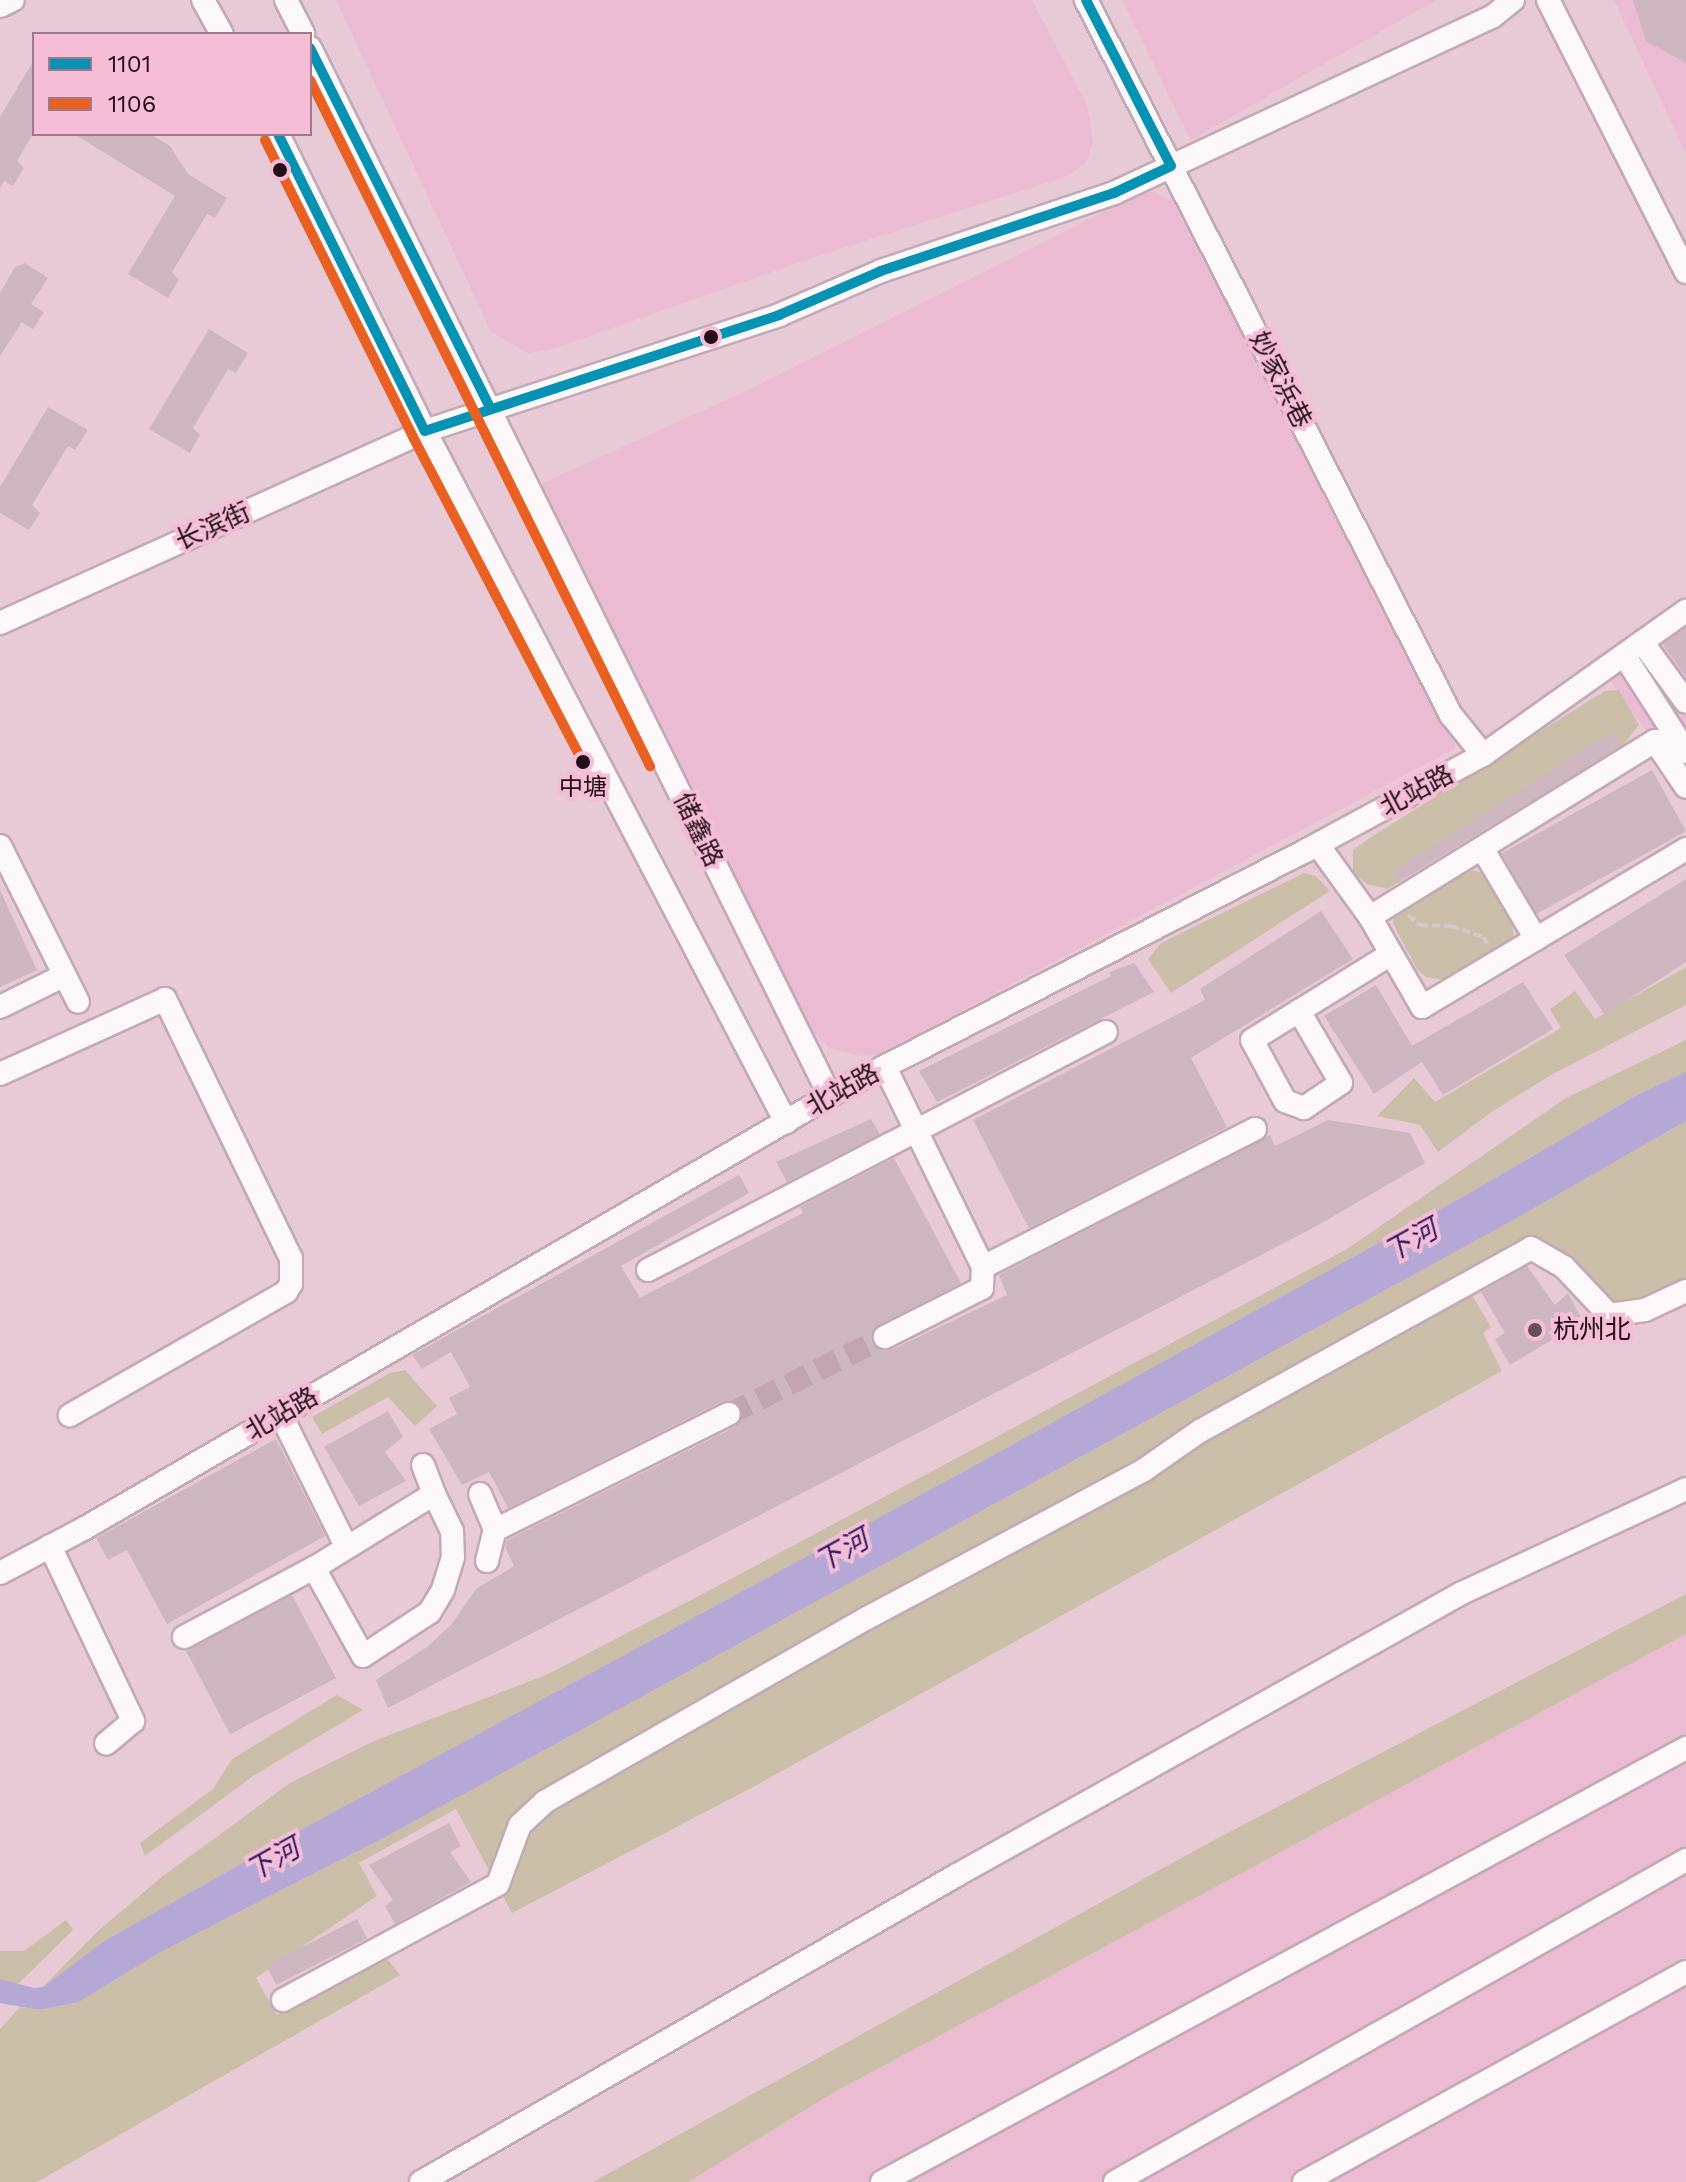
<!DOCTYPE html>
<html>
<head>
<meta charset="utf-8">
<style>
  body { margin:0 }
  #map { position:relative; width:1686px; height:2182px; overflow:hidden; background:#e8cad7; font-family:"Work Sans","Noto Sans SC",sans-serif }
  div>[style] { position:absolute }
  [style*='--x'] { left:calc(var(--x)*1px); top:calc(var(--y)*1px); width:calc(var(--w)*1px); rotate:calc(var(--a)*1deg) }
  .built>* { inset:0; background:#ebbbd1 }
  .green>* { inset:0; background:#cbbea8 }
  .water>* { inset:0; background:#b6a8d6 }
  .building>* { inset:0; background:#ceb6c1; transform-origin:0 0 }
  .minor-tunnel>* { height:22px; margin-top:-11px; transform-origin:0; background:repeating-linear-gradient(90deg,#c0a5b1 0 22px,transparent 0 33px) }
  .path>* { height:4px; margin-top:-2px; transform-origin:0; background:repeating-linear-gradient(90deg,#d2c9cd 0 8px,transparent 0 12px) }
  .roads { filter:drop-shadow(2px 0 #c2aab5) drop-shadow(-2px 0 #c2aab5) drop-shadow(0 2px #c2aab5) drop-shadow(0 -2px #c2aab5) }
  .minor>* { height:22px; margin:-11px; padding:0 11px; transform-origin:11px; border-radius:11px; background:#fcf7f9 }
  .bus-1>* { height:10px; margin:-5px; padding:0 5px; transform-origin:5px; border-radius:5px; background:#0592b3 }
  .bus-2>* { height:10px; margin:-5px; padding:0 5px; transform-origin:5px; border-radius:5px; background:#e86122 }
  .dots>* { width:22px; height:22px; translate:-50% -50%; box-sizing:border-box; border:4px solid #f5bdd6; border-radius:50% }
  span { translate:-50% -50%; white-space:nowrap; text-align:center; line-height:1.15; -webkit-text-stroke:8px #f5bdd6; paint-order:stroke }
  .bus-label { font-size:24px; color:#220f18 }
  .street-label { font-size:26px; color:#220f18 }
  .poi-label { font-size:26px; color:#220f18 }
  .left { translate:0 -50%; text-align:left }
  .water-label { font-size:28px; color:#2d1960; font-style:italic }
  .legend { position:absolute; left:32px; top:32px; width:280px; height:104px; box-sizing:border-box; background:#f5bdd6; border:2px solid #a1778a; margin:0; padding:10px 14px; list-style:none; font-size:24px; color:#220f18 }
  .legend li { display:flex; align-items:center; gap:16px; height:40px }
  .legend b { width:40px; border:2px solid #a1778a }
</style>
</head>
<body>
<div id="map">
  <div class="built">
    <div style="clip-path:polygon(336px 0,1032px 0,1087px 105px,1093px 143px,1086px 163px,1065px 177px,812px 258px,550px 350px,528px 353px,491px 332px)"></div>
    <div style="clip-path:polygon(1122px 0,1436px 0,1191px 140px)"></div>
    <div style="clip-path:polygon(1614px 0,1686px 0,1686px 154px)"></div>
    <div style="clip-path:polygon(1145px 191px,1156px 192px,1173px 202px,1456px 748px,878px 1055px,860px 1056px,829px 1048px,798px 1017px,527px 524px,543px 483px,746px 391px)"></div>
    <div style="clip-path:polygon(1686px 614px,1686px 787px,1603px 670px)"></div>
    <div style="clip-path:polygon(1686px 1634px,1686px 2182px,688px 2182px,831px 2094px)"></div>
  </div>
  <div class="green">
    <div style="clip-path:polygon(1619px 690px,1639px 725px,1623px 745px,1387px 889px,1367px 884px,1353px 873px,1353px 850px,1371px 837px,1605px 691px)"></div>
    <div style="clip-path:polygon(1472px 870px,1483px 873px,1513px 924px,1513px 938px,1446px 980px,1426px 977px,1417px 969px,1393px 924px,1395px 913px)"></div>
    <div style="clip-path:polygon(1304px 873px,1316px 876px,1330px 891px,1171px 993px,1148px 959px,1161px 943px)"></div>
    <div style="clip-path:polygon(1686px 967px,1686px 1005px,1551px 1075px,1493px 1111px,1438px 1152px,1420px 1125px,1377px 1116px,1414px 1078px,1435px 1102px,1561px 1028px,1550px 1009px,1575px 991px,1595px 1019px)"></div>
    <div style="clip-path:polygon(1686px 1040px,1686px 1072px,1639px 1094px,1466px 1195px,43px 1987px,99px 1930px,163px 1876px,290px 1783px,374px 1741px,546px 1675px,714px 1588px,1347px 1249px,1566px 1098px)"></div>
    <div style="clip-path:polygon(1686px 1121px,1686px 1284px,1653px 1299px,1618px 1304px,1599px 1320px,1572px 1286px,1529px 1259px,1470px 1292px,1491px 1327px,1483px 1333px,1502px 1371px,755px 1786px,512px 1913px,456px 1809px,359px 1863px,377px 1896px,256px 1978px,277px 2015px,385px 1956px,400px 1975px,37px 2182px,0 2182px,0 2029px,20px 2007px,39px 2010px,79px 2002px,159px 1953px,391px 1834px,1510px 1222px)"></div>
    <div style="clip-path:polygon(405px 1370px,437px 1406px,415px 1426px,388px 1397px,322px 1434px,312px 1417px,390px 1373px)"></div>
    <div style="clip-path:polygon(1686px 1594px,1686px 1634px,831px 2094px,688px 2182px,593px 2182px,1216px 1839px)"></div>
    <div style="clip-path:polygon(337px 1695px,363px 1710px,253px 1776px,145px 1856px,140px 1843px,213px 1789px,232px 1759px)"></div>
    <div style="clip-path:polygon(66px 1920px,73px 1930px,18px 1984px,0 1979px,0 1951px,24px 1951px)"></div>
  </div>
  <div class="water">
    <div style="clip-path:polygon(1686px 1072px,1686px 1121px,1510px 1222px,391px 1834px,159px 1953px,79px 2002px,39px 2010px,0 2003px,0 1979px,34px 1988px,43px 1987px,103px 1942px,301px 1830px,954px 1477px,1466px 1195px,1639px 1094px)"></div>
  </div>
  <div class="building">
    <div style="clip-path:polygon(1633px 0,1686px 0,1686px 63px,1646px 41px)"></div>
    <div style="clip-path:polygon(34px 60px,34px 132px,17px 161px,24px 168px,13px 186px,4px 181px,0 188px,0 117px)"></div>
    <div style="clip-path:polygon(74px 134px,150px 134px,170px 146px,188px 174px,227px 198px,215px 218px,207px 214px,172px 272px,179px 280px,168px 298px,128px 274px,175px 196px)"></div>
    <div style="clip-path:polygon(25px 263px,48px 278px,31px 304px,44px 312px,33px 329px,22px 322px,0 356px,0 293px,15px 267px)"></div>
    <div style="clip-path:polygon(209px 329px,248px 353px,236px 373px,228px 369px,193px 428px,200px 435px,190px 453px,149px 429px)"></div>
    <div style="clip-path:polygon(48px 407px,88px 430px,75px 450px,68px 446px,32px 505px,40px 513px,29px 530px,0 513px,0 487px)"></div>
    <div style="clip-path:polygon(1686px 628px,1686px 677px,1663px 644px)"></div>
    <div style="clip-path:polygon(1611px 732px,1623px 745px,1399px 882px,1393px 871px)"></div>
    <div style="left:1652px;top:770px;width:70px;height:172px;rotate:61deg"></div>
    <div style="clip-path:polygon(1686px 879px,1686px 962px,1605px 1015px,1564px 955px)"></div>
    <div style="clip-path:polygon(0 890px,37px 970px,0 987px)"></div>
    <div style="clip-path:polygon(1321px 911px,1353px 959px,1191px 1058px,1227px 1127px,1029px 1228px,973px 1120px,1205px 1000px,1200px 989px)"></div>
    <div style="clip-path:polygon(1134px 963px,1154px 992px,937px 1102px,919px 1071px,1111px 976px,1109px 972px)"></div>
    <div style="clip-path:polygon(1523px 982px,1553px 1029px,1443px 1095px,1422px 1062px,1374px 1094px,1324px 1016px,1376px 985px,1412px 1046px)"></div>
    <div style="clip-path:polygon(871px 1119px,880px 1134px,787px 1182px,776px 1162px)"></div>
    <div style="clip-path:polygon(1328px 1120px,1410px 1133px,1425px 1163px,1313px 1228px,388px 1708px,376px 1680px,427px 1647px,451px 1625px,476px 1589px,514px 1566px,505px 1547px,507px 1540px,735px 1427px,743px 1416px,737px 1403px,723px 1401px,508px 1508px,489px 1472px,462px 1485px,429px 1429px,457px 1414px,449px 1398px,470px 1387px,451px 1352px,422px 1369px,412px 1355px,739px 1175px,749px 1193px,621px 1266px,640px 1298px,803px 1213px,800px 1207px,894px 1158px,961px 1283px,874px 1329px,873px 1344px,883px 1351px,891px 1350px,1007px 1295px,999px 1275px,1270px 1135px,1275px 1146px)"></div>
    <div style="clip-path:polygon(1527px 1266px,1555px 1305px,1568px 1293px,1583px 1321px,1510px 1365px,1495px 1339px,1505px 1333px,1481px 1292px)"></div>
    <div style="clip-path:polygon(388px 1411px,403px 1437px,385px 1452px,406px 1481px,359px 1506px,324px 1447px)"></div>
    <div style="clip-path:polygon(276px 1439px,325px 1536px,167px 1624px,127px 1550px,108px 1560px,96px 1538px)"></div>
    <div style="left:292px;top:1595px;width:94px;height:120px;rotate:62deg"></div>
    <div style="clip-path:polygon(449px 1823px,461px 1846px,450px 1852px,471px 1882px,395px 1924px,385px 1906px,393px 1900px,369px 1865px)"></div>
    <div style="left:357px;top:1919px;width:22px;height:102px;rotate:63deg"></div>
  </div>
  <div class="minor-tunnel">
    <div style="--x:729;--y:1414;--w:174;--a:-26.3"></div>
  </div>
  <div class="path">
    <div style="--x:1408;--y:915;--w:16;--a:40"></div>
    <div style="--x:1420;--y:925;--w:31;--a:2"></div>
    <div style="--x:1451;--y:926;--w:34;--a:19"></div>
    <div style="--x:1483;--y:937;--w:11;--a:56"></div>
  </div>
  <div class="roads">
    <div class="minor">
      <div style="--x:203;--y:0;--w:39;--a:61"></div>
      <div style="--x:286;--y:0;--w:38;--a:63"></div>
      <div style="--x:1086;--y:0;--w:803;--a:62.96"></div>
      <div style="--x:1451;--y:715;--w:51;--a:51.3"></div>
      <div style="--x:1548;--y:0;--w:305;--a:63.1"></div>
      <div style="--x:0;--y:6;--w:14;--a:-25"></div>
      <div style="--x:310;--y:48;--w:1170;--a:63.61"></div>
      <div style="--x:278;--y:134;--w:331;--a:63.7"></div>
      <div style="--x:425;--y:431;--w:780;--a:62.42"></div>
      <div style="--x:0;--y:623;--w:466;--a:-24.3"></div>
      <div style="--x:425;--y:431;--w:373;--a:-18.1"></div>
      <div style="--x:779;--y:315;--w:111;--a:-23.3"></div>
      <div style="--x:881;--y:271;--w:246;--a:-18.5"></div>
      <div style="--x:1114;--y:193;--w:417;--a:-25"></div>
      <div style="--x:1492;--y:17;--w:27;--a:-39"></div>
      <div style="--x:1642;--y:642;--w:74;--a:53.7"></div>
      <div style="--x:1624;--y:655;--w:115;--a:57.4"></div>
      <div style="--x:1318;--y:845;--w:89;--a:54.2"></div>
      <div style="--x:1370;--y:917;--w:104;--a:60"></div>
      <div style="--x:1422;--y:1007;--w:308;--a:-30.9"></div>
      <div style="--x:0;--y:846;--w:174;--a:63.4"></div>
      <div style="--x:1482;--y:848;--w:106;--a:59.3"></div>
      <div style="--x:1370;--y:917;--w:335;--a:-31.7"></div>
      <div style="--x:1655;--y:741;--w:55;--a:56"></div>
      <div style="--x:0;--y:1007;--w:70;--a:-26.2"></div>
      <div style="--x:1299;--y:1011;--w:83;--a:59.7"></div>
      <div style="--x:1341;--y:1083;--w:45;--a:146"></div>
      <div style="--x:1304;--y:1108;--w:20;--a:-160"></div>
      <div style="--x:1285;--y:1101;--w:69;--a:-118.4"></div>
      <div style="--x:1252;--y:1040;--w:55;--a:-31.7"></div>
      <div style="--x:1299;--y:1011;--w:108;--a:-31.8"></div>
      <div style="--x:885;--y:1067;--w:223;--a:63.9"></div>
      <div style="--x:983;--y:1267;--w:21;--a:93"></div>
      <div style="--x:982;--y:1288;--w:109;--a:153.2"></div>
      <div style="--x:0;--y:1074;--w:181;--a:-24.4"></div>
      <div style="--x:165;--y:999;--w:288;--a:64.1"></div>
      <div style="--x:291;--y:1258;--w:26;--a:90"></div>
      <div style="--x:291;--y:1284;--w:9;--a:122"></div>
      <div style="--x:286;--y:1292;--w:249;--a:150.3"></div>
      <div style="--x:983;--y:1267;--w:305;--a:-26.9"></div>
      <div style="--x:648;--y:1270;--w:516;--a:-27.46"></div>
      <div style="--x:281;--y:1415;--w:146;--a:63.6"></div>
      <div style="--x:423;--y:1465;--w:31;--a:69"></div>
      <div style="--x:480;--y:1494;--w:39;--a:67"></div>
      <div style="--x:50;--y:1546;--w:194;--a:64.6"></div>
      <div style="--x:133;--y:1721;--w:35;--a:140"></div>
      <div style="--x:487;--y:1561;--w:32;--a:-76"></div>
      <div style="--x:495;--y:1530;--w:261;--a:-26.4"></div>
      <div style="--x:0;--y:1573;--w:96;--a:-27.9"></div>
      <div style="--x:85;--y:1528;--w:881;--a:-30.12"></div>
      <div style="--x:847;--y:1086;--w:517;--a:-27.16"></div>
      <div style="--x:1307;--y:850;--w:200;--a:-28.4"></div>
      <div style="--x:1483;--y:755;--w:249;--a:-35.4"></div>
      <div style="--x:184;--y:1637;--w:147;--a:-28"></div>
      <div style="--x:314;--y:1568;--w:141;--a:-31.7"></div>
      <div style="--x:434;--y:1494;--w:41;--a:64.1"></div>
      <div style="--x:452;--y:1531;--w:26;--a:88"></div>
      <div style="--x:453;--y:1557;--w:34;--a:107"></div>
      <div style="--x:443;--y:1590;--w:26;--a:121"></div>
      <div style="--x:430;--y:1612;--w:80;--a:146.7"></div>
      <div style="--x:363;--y:1656;--w:101;--a:-119.1"></div>
      <div style="--x:283;--y:2000;--w:244;--a:-28.3"></div>
      <div style="--x:498;--y:1884;--w:63;--a:-69.6"></div>
      <div style="--x:520;--y:1825;--w:35;--a:-43"></div>
      <div style="--x:546;--y:1801;--w:369;--a:-29.7"></div>
      <div style="--x:867;--y:1618;--w:314;--a:-28.1"></div>
      <div style="--x:1144;--y:1470;--w:68;--a:-34.9"></div>
      <div style="--x:1200;--y:1431;--w:378;--a:-28.9"></div>
      <div style="--x:1531;--y:1248;--w:38;--a:30"></div>
      <div style="--x:1564;--y:1267;--w:66;--a:46.8"></div>
      <div style="--x:1609;--y:1315;--w:36;--a:-8"></div>
      <div style="--x:1645;--y:1310;--w:45;--a:-24.9"></div>
      <div style="--x:421;--y:2182;--w:618;--a:-29.8"></div>
      <div style="--x:957;--y:1875;--w:578;--a:-29.18"></div>
      <div style="--x:1462;--y:1593;--w:247;--a:-24.9"></div>
      <div style="--x:882;--y:2182;--w:914;--a:-28.36"></div>
      <div style="--x:1115;--y:2182;--w:656;--a:-29.42"></div>
      <div style="--x:1304;--y:2182;--w:436;--a:-28.8"></div>
    </div>
  </div>
  <div class="bus-1">
    <div style="--x:1086;--y:0;--w:186;--a:62.9"></div>
    <div style="--x:310;--y:48;--w:402;--a:63.4"></div>
    <div style="--x:278;--y:134;--w:331;--a:63.7"></div>
    <div style="--x:425;--y:431;--w:373;--a:-18.1"></div>
    <div style="--x:779;--y:315;--w:111;--a:-23.3"></div>
    <div style="--x:881;--y:271;--w:246;--a:-18.5"></div>
    <div style="--x:1114;--y:193;--w:63;--a:-25.3"></div>
  </div>
  <div class="bus-2">
    <div style="--x:310;--y:80;--w:766;--a:63.64"></div>
    <div style="--x:265;--y:140;--w:332;--a:63.5"></div>
    <div style="--x:413;--y:437;--w:367;--a:62.4"></div>
  </div>
  <div class="dots">
    <div style="left:280px;top:170px;background:#220f18"></div>
    <div style="left:711px;top:337px;background:#220f18"></div>
    <div style="left:583px;top:762px;background:#220f18"></div>
    <div style="left:1535px;top:1330px;background:#67505b"></div>
  </div>
  <div class="bus-label">
    <span style="left:583px;top:788px">中塘</span>
  </div>
  <div class="street-label">
    <span style="left:1280px;top:380px;rotate:63deg">妙家浜巷</span>
    <span style="left:213px;top:527px;rotate:-24deg">长滨街</span>
    <span style="left:1417px;top:791px;rotate:-28deg">北站路</span>
    <span style="left:698px;top:830px;rotate:64deg">储鑫路</span>
    <span style="left:843px;top:1090px;rotate:-29deg">北站路</span>
    <span style="left:282px;top:1414px;rotate:-30deg">北站路</span>
  </div>
  <div class="poi-label">
    <span class="left" style="left:1553px;top:1330px">杭州北</span>
  </div>
  <div class="water-label">
    <span style="left:1411px;top:1241px;rotate:-29deg">下河</span>
    <span style="left:842px;top:1551px;rotate:-29deg">下河</span>
    <span style="left:273px;top:1860px;rotate:-29deg">下河</span>
  </div>
  <ul class="legend">
  <li><b style="height:10px;background:#0592b3"></b>1101</li>
  <li><b style="height:10px;background:#e86122"></b>1106</li>
  </ul>
</div>
</body>
</html>
